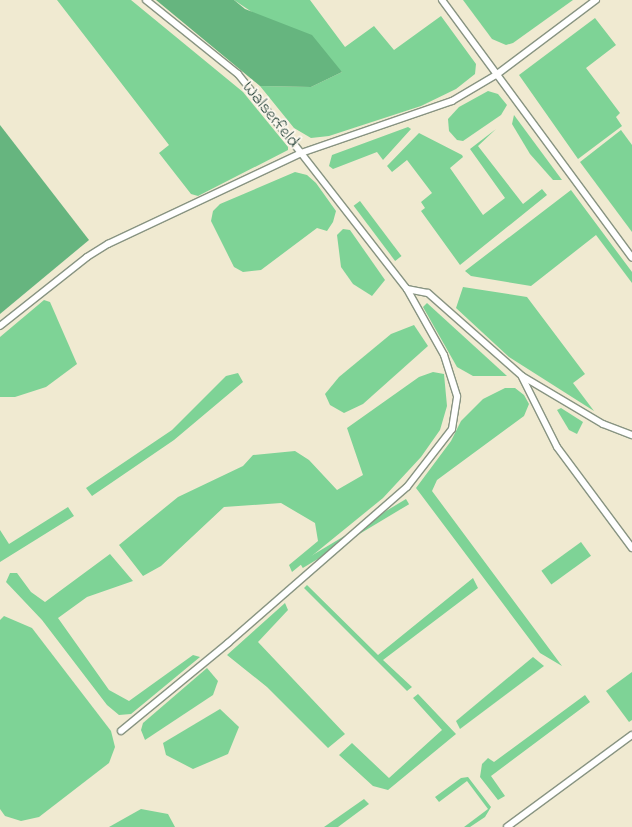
<!DOCTYPE html>
<html>
<head>
<meta charset="utf-8">
<style>
  body { margin:0 }
  #map { position:relative; width:632px; height:827px; overflow:hidden; background:#f0ead1; font-family:"Indie Flower",sans-serif }
  div>[style] { position:absolute }
  [style*='--x'] { left:calc(var(--x)*1px); top:calc(var(--y)*1px); width:calc(var(--w)*1px); rotate:calc(var(--a)*1deg) }
  .green>* { inset:0; background:#7ed396; transform-origin:0 0 }
  .forest>* { inset:0; background:#66b57f }
  .roads { filter:drop-shadow(1px 0 #889482) drop-shadow(-1px 0 #889482) drop-shadow(0 1px #889482) drop-shadow(0 -1px #889482) }
  .service>* { height:6px; margin:-3px; padding:0 3px; transform-origin:3px; border-radius:3px; background:#fff }
  span { translate:-50% -50%; white-space:nowrap; text-align:center; line-height:1.15; -webkit-text-stroke:4px #fbf7ec; paint-order:stroke }
  .street-label { font-size:18px; color:#1f3d34 }
</style>
</head>
<body>
<div id="map">
  <div class="green">
    <div style="clip-path:polygon(57px 0,131px 0,243px 92px,288px 147px,288px 150px,198px 196px,191px 194px,159px 153px,169px 145px)"></div>
    <div style="clip-path:polygon(234px 0,310px 0,345px 47px,374px 26px,394px 50px,441px 16px,476px 64px,475px 74px,456px 89px,421px 106px,329px 136px,311px 138px,294px 128px,260px 86px,311px 87px,342px 72px)"></div>
    <div style="clip-path:polygon(463px 0,573px 0,513px 43px,506px 45px,492px 39px)"></div>
    <div style="clip-path:polygon(595px 18px,616px 45px,586px 68px,620px 113px,616px 117px,622px 126px,578px 159px,519px 75px)"></div>
    <div style="clip-path:polygon(488px 91px,498px 94px,507px 105px,501px 115px,463px 141px,457px 140px,449px 131px,448px 119px,459px 107px)"></div>
    <div style="clip-path:polygon(514px 115px,562px 180px,553px 180px,530px 154px,512px 124px)"></div>
    <div style="clip-path:polygon(408px 127px,411px 129px,383px 160px,377px 152px,333px 169px,329px 166px,332px 155px)"></div>
    <div style="clip-path:polygon(496px 129px,478px 146px,523px 204px,542px 189px,547px 195px,460px 265px,421px 211px,425px 208px,421px 202px,432px 193px,407px 160px,392px 172px,387px 166px,419px 133px,462px 155px,463px 157px,450px 168px,483px 215px,505px 198px,470px 149px)"></div>
    <div style="clip-path:polygon(621px 130px,632px 145px,632px 232px,580px 162px)"></div>
    <div style="clip-path:polygon(295px 172px,307px 175px,316px 183px,336px 211px,333px 222px,327px 231px,317px 228px,261px 270px,243px 272px,234px 267px,211px 221px,213px 211px,220px 204px)"></div>
    <div style="clip-path:polygon(571px 190px,632px 272px,632px 283px,596px 235px,531px 286px,471px 276px,465px 271px)"></div>
    <div style="left:360px;top:201px;width:69px;height:8px;rotate:53deg"></div>
    <div style="clip-path:polygon(343px 229px,350px 230px,385px 280px,372px 296px,353px 284px,341px 267px,337px 235px)"></div>
    <div style="clip-path:polygon(463px 287px,527px 297px,585px 374px,573px 383px,594px 411px,509px 357px,456px 308px)"></div>
    <div style="clip-path:polygon(44px 300px,50px 302px,77px 364px,46px 387px,15px 397px,0 397px,0 337px)"></div>
    <div style="clip-path:polygon(427px 303px,507px 376px,473px 376px,457px 367px,423px 307px)"></div>
    <div style="clip-path:polygon(414px 325px,428px 346px,363px 404px,344px 413px,330px 405px,325px 394px,339px 377px,391px 334px)"></div>
    <div style="clip-path:polygon(433px 372px,444px 374px,447px 406px,440px 430px,421px 457px,383px 498px,292px 572px,289px 565px,318px 541px,315px 523px,281px 503px,224px 507px,161px 566px,143px 576px,119px 545px,178px 497px,243px 466px,253px 455px,295px 451px,309px 460px,337px 490px,363px 475px,347px 428px,419px 377px)"></div>
    <div style="clip-path:polygon(238px 373px,243px 382px,174px 440px,92px 496px,86px 488px,172px 430px,226px 376px)"></div>
    <div style="clip-path:polygon(505px 388px,515px 388px,524px 395px,529px 404px,524px 416px,437px 480px,432px 491px,562px 666px,540px 653px,416px 488px,451px 441px,461px 421px,483px 399px)"></div>
    <div style="clip-path:polygon(561px 408px,583px 422px,577px 434px,569px 430px,557px 410px)"></div>
    <div style="left:406px;top:499px;width:6px;height:124px;rotate:59deg"></div>
    <div style="clip-path:polygon(68px 507px,74px 516px,0 562px,0 530px,9px 544px)"></div>
    <div style="left:581px;top:542px;width:17px;height:49px;rotate:54deg"></div>
    <div style="clip-path:polygon(110px 554px,133px 581px,87px 597px,58px 618px,109px 690px,129px 701px,193px 655px,200px 657px,131px 714px,119px 715px,107px 705px,42px 620px,6px 582px,10px 573px,17px 573px,31px 592px,45px 602px)"></div>
    <div style="clip-path:polygon(473px 578px,478px 588px,383px 660px,412px 687px,407px 691px,304px 588px,307px 585px,378px 655px)"></div>
    <div style="clip-path:polygon(285px 603px,288px 610px,258px 642px,345px 734px,328px 748px,267px 687px,227px 655px)"></div>
    <div style="clip-path:polygon(4px 616px,32px 628px,111px 731px,115px 747px,109px 763px,39px 817px,21px 821px,5px 816px,0 809px,0 620px)"></div>
    <div style="clip-path:polygon(533px 657px,544px 666px,460px 729px,456px 721px)"></div>
    <div style="clip-path:polygon(207px 668px,218px 681px,213px 695px,145px 740px,141px 730px,143px 723px)"></div>
    <div style="clip-path:polygon(632px 672px,632px 720px,629px 722px,606px 691px)"></div>
    <div style="clip-path:polygon(418px 694px,456px 734px,388px 790px,373px 786px,339px 755px,352px 743px,389px 778px,442px 730px,413px 698px)"></div>
    <div style="clip-path:polygon(585px 695px,590px 702px,491px 776px,505px 796px,498px 800px,480px 777px,482px 764px,488px 758px,494px 762px)"></div>
    <div style="clip-path:polygon(220px 709px,239px 727px,228px 754px,193px 769px,166px 755px,163px 743px)"></div>
    <div style="clip-path:polygon(468px 777px,491px 807px,485px 817px,470px 827px,464px 827px,488px 809px,467px 781px,439px 802px,435px 797px,461px 778px)"></div>
    <div style="clip-path:polygon(364px 799px,369px 804px,338px 827px,324px 827px)"></div>
    <div style="clip-path:polygon(141px 809px,168px 814px,175px 827px,109px 827px)"></div>
  </div>
  <div class="forest">
    <div style="clip-path:polygon(156px 0,234px 0,245px 9px,312px 35px,342px 72px,311px 87px,260px 86px)"></div>
    <div style="clip-path:polygon(0 125px,89px 240px,0 314px)"></div>
  </div>
  <div class="roads">
    <div class="service">
      <div style="--x:146;--y:0;--w:118;--a:38.8"></div>
      <div style="--x:238;--y:74;--w:101;--a:51.4"></div>
      <div style="--x:301;--y:153;--w:160;--a:-19"></div>
      <div style="--x:452;--y:101;--w:51;--a:-30.6"></div>
      <div style="--x:496;--y:75;--w:125;--a:-36.9"></div>
      <div style="--x:442;--y:0;--w:320;--a:53.6"></div>
      <div style="--x:0;--y:326;--w:111;--a:-38.4"></div>
      <div style="--x:87;--y:257;--w:25;--a:-32"></div>
      <div style="--x:108;--y:244;--w:213;--a:-25.2"></div>
      <div style="--x:301;--y:153;--w:172;--a:52.1"></div>
      <div style="--x:407;--y:289;--w:21;--a:11"></div>
      <div style="--x:428;--y:293;--w:125;--a:41.4"></div>
      <div style="--x:522;--y:376;--w:94;--a:30.7"></div>
      <div style="--x:603;--y:424;--w:31;--a:21"></div>
      <div style="--x:522;--y:377;--w:78;--a:63.4"></div>
      <div style="--x:557;--y:447;--w:126;--a:53.4"></div>
      <div style="--x:121;--y:731;--w:139;--a:-39.4"></div>
      <div style="--x:228;--y:643;--w:237;--a:-41.1"></div>
      <div style="--x:407;--y:487;--w:73;--a:-52.2"></div>
      <div style="--x:452;--y:429;--w:33;--a:-81"></div>
      <div style="--x:457;--y:396;--w:43;--a:-107.6"></div>
      <div style="--x:444;--y:355;--w:76;--a:-119.3"></div>
      <div style="--x:507;--y:827;--w:155;--a:-36.4"></div>
    </div>
  </div>
  <div class="street-label">
    <span style="left:270px;top:115px;rotate:51deg">Walserfeld</span>
  </div>
</div>
</body>
</html>
